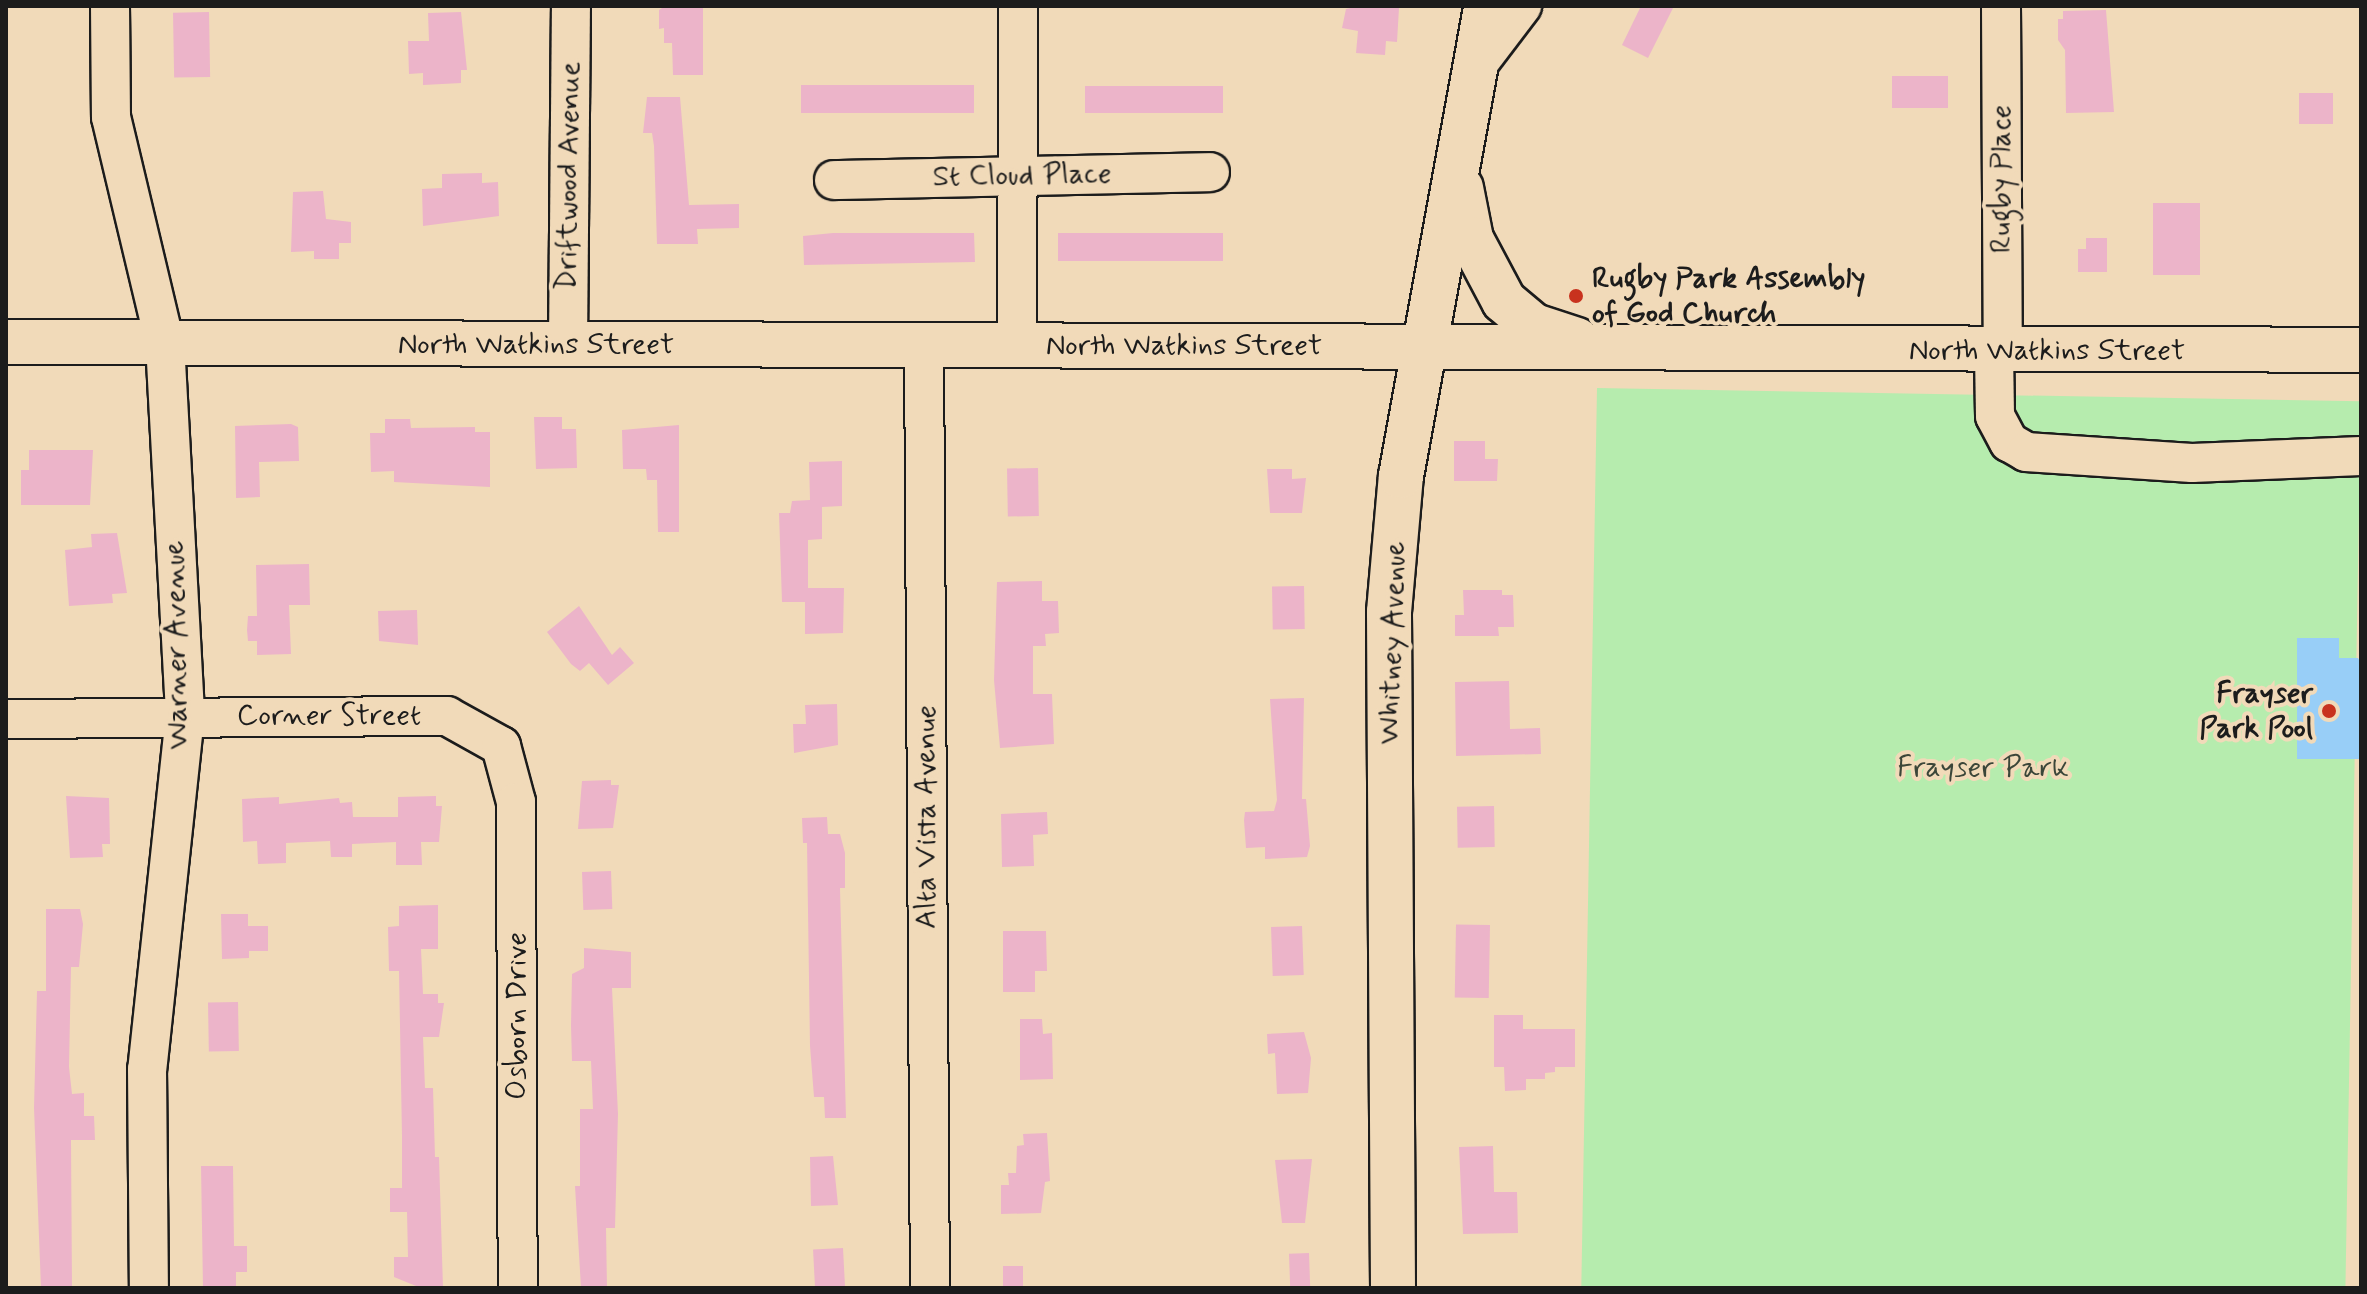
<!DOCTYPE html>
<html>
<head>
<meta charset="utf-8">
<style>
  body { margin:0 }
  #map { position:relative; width:2367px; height:1294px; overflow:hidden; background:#f1dab9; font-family:Mynerve,sans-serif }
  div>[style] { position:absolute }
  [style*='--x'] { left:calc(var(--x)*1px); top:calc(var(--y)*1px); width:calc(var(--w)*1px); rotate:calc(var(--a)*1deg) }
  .green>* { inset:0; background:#b6ecae; transform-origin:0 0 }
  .water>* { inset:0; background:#98cef7 }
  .building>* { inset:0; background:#ecb4c9; transform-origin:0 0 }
  .roads { filter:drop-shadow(2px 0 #1c1c1c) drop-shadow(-2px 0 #1c1c1c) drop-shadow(0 2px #1c1c1c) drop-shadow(0 -2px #1c1c1c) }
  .minor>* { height:38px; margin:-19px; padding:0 19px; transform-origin:19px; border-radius:19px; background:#f1dab9 }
  .major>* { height:44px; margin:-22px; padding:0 22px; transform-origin:22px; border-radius:22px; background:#f1dab9 }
  .dots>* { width:22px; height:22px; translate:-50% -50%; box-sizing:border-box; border:4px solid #f1dab9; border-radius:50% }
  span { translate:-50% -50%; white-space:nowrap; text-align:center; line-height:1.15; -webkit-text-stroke:8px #f1dab9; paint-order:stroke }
  .street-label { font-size:30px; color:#1c1c1c }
  .poi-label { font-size:30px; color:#1c1c1c; font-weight:700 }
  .left { translate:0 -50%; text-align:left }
  .right { translate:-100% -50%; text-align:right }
  .park-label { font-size:30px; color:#3b4639 }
  .frame { position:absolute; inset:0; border:8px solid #1c1c1c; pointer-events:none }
</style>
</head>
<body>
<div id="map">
  <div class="green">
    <div style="left:1597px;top:388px;width:764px;height:900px;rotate:1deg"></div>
  </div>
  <div class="water">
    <div style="clip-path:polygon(2297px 638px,2339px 638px,2339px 658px,2358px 658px,2361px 663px,2361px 759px,2297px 759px)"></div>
  </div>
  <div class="building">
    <div style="clip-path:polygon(665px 6px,703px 6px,703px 75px,673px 75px,672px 43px,664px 43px,664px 28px,659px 29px,659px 10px)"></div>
    <div style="clip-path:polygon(1360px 6px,1399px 8px,1397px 42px,1386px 41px,1385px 55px,1356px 53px,1358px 31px,1342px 28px,1346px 9px)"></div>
    <div style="clip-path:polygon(1641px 6px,1674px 6px,1648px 58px,1622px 45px)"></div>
    <div style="clip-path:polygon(2106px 10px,2114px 112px,2066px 113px,2065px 50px,2058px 40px,2058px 19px,2063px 19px,2063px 11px)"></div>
    <div style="left:209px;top:12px;width:65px;height:36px;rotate:89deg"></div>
    <div style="clip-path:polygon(461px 12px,467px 70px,461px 70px,461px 83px,423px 85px,423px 73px,409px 74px,408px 41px,429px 41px,428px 13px)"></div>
    <div style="left:1892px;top:76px;width:56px;height:32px"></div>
    <div style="left:974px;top:85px;width:28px;height:173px;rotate:90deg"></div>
    <div style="left:1085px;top:86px;width:138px;height:27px"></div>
    <div style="left:2299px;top:93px;width:34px;height:31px"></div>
    <div style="clip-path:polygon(647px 97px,680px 97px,689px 205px,739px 204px,739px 228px,697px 229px,698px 244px,657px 244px,654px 146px,652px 133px,643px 133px)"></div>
    <div style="clip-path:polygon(482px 173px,482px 183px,498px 182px,499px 216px,423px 226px,422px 189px,442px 188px,442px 174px)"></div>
    <div style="clip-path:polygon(323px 191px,326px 219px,351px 222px,351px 243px,339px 243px,339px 259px,314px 259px,314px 251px,291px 252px,293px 192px)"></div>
    <div style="left:2153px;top:203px;width:47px;height:72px"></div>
    <div style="clip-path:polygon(833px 233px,974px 233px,975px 262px,804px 265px,803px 236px)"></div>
    <div style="left:1223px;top:233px;width:28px;height:165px;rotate:90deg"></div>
    <div style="clip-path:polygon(2086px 238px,2107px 238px,2107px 272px,2078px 272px,2078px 249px,2086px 249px)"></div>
    <div style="clip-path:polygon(534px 417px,562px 417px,562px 429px,576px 429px,577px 468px,536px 469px)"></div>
    <div style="clip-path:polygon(385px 419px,410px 419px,411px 428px,475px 427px,475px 432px,490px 432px,490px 487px,394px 482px,394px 471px,371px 472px,370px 433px,385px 433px)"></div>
    <div style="clip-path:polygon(291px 424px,298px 427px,299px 461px,259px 462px,260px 497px,236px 498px,235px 426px)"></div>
    <div style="clip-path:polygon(679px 425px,679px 532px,658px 532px,657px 480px,647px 480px,646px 469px,623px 469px,622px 430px)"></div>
    <div style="clip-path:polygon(1454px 441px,1485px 441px,1485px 459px,1498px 459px,1497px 481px,1454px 481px)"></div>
    <div style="clip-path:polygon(29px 450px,93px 450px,90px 505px,21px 505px,21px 470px,29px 470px)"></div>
    <div style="clip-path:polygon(842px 461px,842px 506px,822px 507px,822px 539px,808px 540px,808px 588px,844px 588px,843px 633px,805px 634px,805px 602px,782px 602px,779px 513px,790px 513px,792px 501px,810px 500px,809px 462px)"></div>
    <div style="left:1038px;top:468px;width:48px;height:31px;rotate:89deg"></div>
    <div style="clip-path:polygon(1267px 469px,1292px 469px,1292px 479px,1306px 478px,1302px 513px,1270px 513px)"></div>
    <div style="clip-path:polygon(117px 533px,127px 593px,112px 594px,113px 603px,69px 606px,65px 550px,92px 547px,91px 534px)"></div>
    <div style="clip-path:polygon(309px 564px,310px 605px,289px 605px,291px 654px,257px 655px,257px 641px,248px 641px,247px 630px,248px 616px,257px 616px,256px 565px)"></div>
    <div style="clip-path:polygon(1042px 581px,1042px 601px,1058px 601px,1059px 633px,1045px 634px,1046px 646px,1033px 646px,1033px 694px,1052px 694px,1054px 744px,1000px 748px,994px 680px,997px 582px)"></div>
    <div style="left:1304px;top:586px;width:43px;height:32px;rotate:89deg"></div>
    <div style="clip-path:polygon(1463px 590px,1502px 590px,1502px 595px,1513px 595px,1514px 627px,1498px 627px,1499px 636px,1455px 636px,1455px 615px,1464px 615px)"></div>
    <div style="clip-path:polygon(579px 606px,612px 655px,620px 647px,634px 663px,608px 685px,589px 663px,580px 671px,571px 664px,547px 632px)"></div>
    <div style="clip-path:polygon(417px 610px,418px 645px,379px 641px,378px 611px)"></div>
    <div style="clip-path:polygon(1509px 681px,1510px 729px,1540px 728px,1541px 754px,1456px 756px,1455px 682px)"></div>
    <div style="clip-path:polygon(1304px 698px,1302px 799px,1306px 799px,1310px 846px,1307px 857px,1265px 859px,1265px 847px,1246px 848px,1244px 820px,1245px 812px,1274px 811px,1277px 800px,1270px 699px)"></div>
    <div style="clip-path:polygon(837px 704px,838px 745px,794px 753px,793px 724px,806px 724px,805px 705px)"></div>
    <div style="clip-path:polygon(611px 780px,611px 785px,619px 785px,613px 828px,578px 829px,582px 781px)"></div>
    <div style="clip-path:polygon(66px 796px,109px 798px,110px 844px,102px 844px,103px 857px,70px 858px)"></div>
    <div style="clip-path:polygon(436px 796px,436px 806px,442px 806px,439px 842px,421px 842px,422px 865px,396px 865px,396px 842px,352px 844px,352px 857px,331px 857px,330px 841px,286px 843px,286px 863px,258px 864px,257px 841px,243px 842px,242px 799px,279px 797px,279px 804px,339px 798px,340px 803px,352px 802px,353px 817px,398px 817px,398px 797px)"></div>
    <div style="left:1494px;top:806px;width:41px;height:37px;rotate:89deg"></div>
    <div style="clip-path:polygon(1047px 812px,1048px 834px,1033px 835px,1034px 866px,1002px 867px,1001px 814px)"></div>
    <div style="clip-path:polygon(827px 817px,828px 834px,840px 834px,845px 853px,845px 888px,840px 888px,846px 1118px,825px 1118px,824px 1097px,814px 1097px,810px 1046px,807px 843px,803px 843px,802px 818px)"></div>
    <div style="left:611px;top:871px;width:38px;height:29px;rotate:88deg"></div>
    <div style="clip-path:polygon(438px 905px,438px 949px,421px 949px,423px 994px,438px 994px,438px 1003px,444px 1003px,439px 1037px,423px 1037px,425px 1088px,433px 1088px,435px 1157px,439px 1157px,443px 1288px,421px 1288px,394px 1277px,394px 1257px,408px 1257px,407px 1212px,390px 1212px,390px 1188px,402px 1188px,402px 1136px,399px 971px,389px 971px,388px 927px,399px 926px,399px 906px)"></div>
    <div style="clip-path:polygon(46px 909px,80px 909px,83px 924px,79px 967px,71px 967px,69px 1067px,72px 1094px,84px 1093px,84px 1116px,94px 1116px,95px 1140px,71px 1140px,72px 1288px,41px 1288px,34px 1108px,37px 991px,46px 991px)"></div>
    <div style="clip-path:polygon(221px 914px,248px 914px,248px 926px,268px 926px,268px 951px,249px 951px,249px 958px,222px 959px)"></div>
    <div style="left:1490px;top:925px;width:73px;height:34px;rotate:91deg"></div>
    <div style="left:1302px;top:926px;width:49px;height:31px;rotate:88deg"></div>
    <div style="clip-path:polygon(1003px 931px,1046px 931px,1047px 971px,1035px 971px,1035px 992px,1003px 992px)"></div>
    <div style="clip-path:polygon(584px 948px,631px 952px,631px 988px,612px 988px,618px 1114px,615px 1228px,606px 1228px,607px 1288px,581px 1288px,575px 1186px,580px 1186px,580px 1109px,593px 1109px,591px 1061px,572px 1061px,571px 1026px,572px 974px,584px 968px)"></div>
    <div style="left:238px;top:1002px;width:49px;height:30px;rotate:89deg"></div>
    <div style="clip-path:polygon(1494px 1015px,1523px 1015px,1523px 1029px,1575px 1029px,1575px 1067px,1555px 1067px,1555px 1072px,1545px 1073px,1545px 1079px,1526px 1079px,1526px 1090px,1505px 1091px,1504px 1067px,1494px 1067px)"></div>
    <div style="clip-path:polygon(1020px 1019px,1042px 1019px,1043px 1034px,1052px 1033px,1053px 1079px,1020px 1080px)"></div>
    <div style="clip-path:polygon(1304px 1032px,1311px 1058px,1308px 1093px,1277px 1094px,1275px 1053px,1268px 1054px,1267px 1034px)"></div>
    <div style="clip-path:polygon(1047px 1133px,1050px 1181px,1045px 1182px,1041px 1213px,1001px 1214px,1001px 1185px,1009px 1185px,1008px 1173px,1016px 1173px,1017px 1146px,1024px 1145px,1023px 1134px)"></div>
    <div style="clip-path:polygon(1493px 1146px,1494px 1192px,1517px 1192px,1518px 1233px,1463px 1234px,1459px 1147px)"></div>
    <div style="clip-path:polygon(833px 1156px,838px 1205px,811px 1206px,810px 1157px)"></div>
    <div style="clip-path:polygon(1312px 1159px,1305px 1223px,1282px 1223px,1275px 1160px)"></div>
    <div style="clip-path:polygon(201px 1166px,233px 1166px,234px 1246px,247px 1246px,247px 1272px,236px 1272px,236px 1288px,203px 1288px)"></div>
    <div style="left:843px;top:1248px;width:40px;height:30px;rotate:87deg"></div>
    <div style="left:1309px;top:1253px;width:35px;height:20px;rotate:88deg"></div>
    <div style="left:1003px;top:1266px;width:20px;height:22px"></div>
  </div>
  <div class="roads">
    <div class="minor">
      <div style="--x:110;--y:6;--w:111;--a:89.5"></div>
      <div style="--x:111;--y:117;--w:232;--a:76.6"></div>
      <div style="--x:165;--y:343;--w:374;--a:86.9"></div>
      <div style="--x:185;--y:716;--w:355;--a:96.1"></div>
      <div style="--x:147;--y:1069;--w:219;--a:89.5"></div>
      <div style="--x:2001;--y:6;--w:346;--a:89.7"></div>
      <div style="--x:1478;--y:64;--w:73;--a:-52.8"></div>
      <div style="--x:834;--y:180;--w:376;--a:-1.2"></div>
      <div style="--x:568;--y:345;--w:339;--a:-89.5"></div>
      <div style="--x:924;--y:346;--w:942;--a:89.64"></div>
      <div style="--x:1017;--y:346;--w:340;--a:-89.8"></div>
      <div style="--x:1994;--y:352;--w:64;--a:89.1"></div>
      <div style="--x:1995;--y:416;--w:30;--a:62"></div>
      <div style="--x:2009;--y:442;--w:20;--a:30"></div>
      <div style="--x:2026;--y:452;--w:166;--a:3.8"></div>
      <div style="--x:2192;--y:463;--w:169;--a:-2.4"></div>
      <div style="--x:6;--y:719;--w:441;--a:-0.4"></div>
      <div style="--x:447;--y:716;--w:62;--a:29.1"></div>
      <div style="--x:501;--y:746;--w:58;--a:75"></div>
      <div style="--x:516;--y:802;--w:486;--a:89.8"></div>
    </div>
    <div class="major">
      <div style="--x:1461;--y:188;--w:52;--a:78.9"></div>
      <div style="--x:1471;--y:239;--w:70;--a:62"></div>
      <div style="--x:1504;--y:301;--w:39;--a:40"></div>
      <div style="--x:1534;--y:326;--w:45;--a:18"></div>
      <div style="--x:6;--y:342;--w:2355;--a:0.19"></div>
      <div style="--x:1393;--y:1288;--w:676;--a:-90.34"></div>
      <div style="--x:1389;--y:612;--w:137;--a:-85"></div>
      <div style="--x:1401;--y:476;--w:478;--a:-79.7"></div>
    </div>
  </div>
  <div class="dots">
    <div style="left:1576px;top:296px;background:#c8321e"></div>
    <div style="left:2329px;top:711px;background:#c8321e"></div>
  </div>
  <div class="street-label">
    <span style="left:569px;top:176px;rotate:-89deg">Driftwood Avenue</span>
    <span style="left:1022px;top:176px;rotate:-1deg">St Cloud Place</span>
    <span style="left:2002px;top:179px;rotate:-90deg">Rugby Place</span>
    <span style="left:536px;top:345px">North Watkins Street</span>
    <span style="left:1184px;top:346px">North Watkins Street</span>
    <span style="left:2047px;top:351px">North Watkins Street</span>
    <span style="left:1393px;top:643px;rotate:-88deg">Whitney Avenue</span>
    <span style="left:177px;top:645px;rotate:-91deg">Warner Avenue</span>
    <span style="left:329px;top:716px">Corner Street</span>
    <span style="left:927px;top:817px;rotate:-90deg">Alta Vista Avenue</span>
    <span style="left:517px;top:1016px;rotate:-90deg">Osborn Drive</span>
  </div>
  <div class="poi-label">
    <span class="left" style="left:1592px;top:296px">Rugby Park Assembly<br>of God Church</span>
    <span class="right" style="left:2313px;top:711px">Frayser<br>Park Pool</span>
  </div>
  <div class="park-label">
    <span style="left:1983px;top:768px">Frayser Park</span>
  </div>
  <div class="frame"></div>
</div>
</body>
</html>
